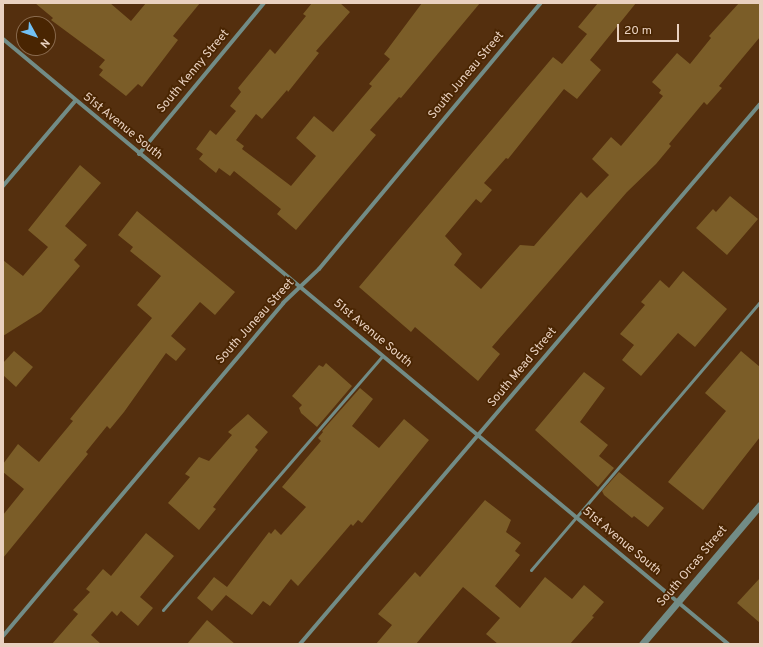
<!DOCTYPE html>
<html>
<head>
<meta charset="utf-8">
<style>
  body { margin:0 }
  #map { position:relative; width:763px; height:647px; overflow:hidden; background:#542f0e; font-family:Overpass,sans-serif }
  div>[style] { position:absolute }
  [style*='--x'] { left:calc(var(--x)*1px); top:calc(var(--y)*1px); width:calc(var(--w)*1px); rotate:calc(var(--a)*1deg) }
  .building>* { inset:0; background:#7b5d28 }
  .service>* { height:3px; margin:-1.5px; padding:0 1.5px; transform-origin:1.5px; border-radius:1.5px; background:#728c86 }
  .minor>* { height:4px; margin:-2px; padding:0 2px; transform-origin:2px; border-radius:2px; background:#728c86 }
  .tertiary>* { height:7px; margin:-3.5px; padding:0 3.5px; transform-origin:3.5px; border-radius:3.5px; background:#728c86 }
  span { translate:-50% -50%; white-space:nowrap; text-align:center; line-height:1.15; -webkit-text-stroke:3.5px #492502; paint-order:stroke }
  .street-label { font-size:12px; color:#e9d1c0 }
  .frame { position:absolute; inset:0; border:4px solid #e9d1c0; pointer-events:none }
  .north { position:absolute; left:16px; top:16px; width:40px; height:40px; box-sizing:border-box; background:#492502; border:1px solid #896a4e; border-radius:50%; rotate:130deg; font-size:11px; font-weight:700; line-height:16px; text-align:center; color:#e9d1c0 }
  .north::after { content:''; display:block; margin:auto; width:14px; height:18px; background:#72c1f5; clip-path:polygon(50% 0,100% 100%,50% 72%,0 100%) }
  .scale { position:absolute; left:617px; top:24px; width:62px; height:18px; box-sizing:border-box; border:2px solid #e9d1c0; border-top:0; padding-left:5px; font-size:12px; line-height:14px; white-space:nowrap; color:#e9d1c0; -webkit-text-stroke:3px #492502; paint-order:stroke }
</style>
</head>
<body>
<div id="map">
  <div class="building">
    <div style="clip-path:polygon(35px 3px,110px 3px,131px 21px,146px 3px,200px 3px,173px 36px,178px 40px,159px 65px,142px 87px,138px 84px,126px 96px,99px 75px,103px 70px,99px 67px,105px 60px,51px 20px,53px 18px)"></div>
    <div style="clip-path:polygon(312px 3px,340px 3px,350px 12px,316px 51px,319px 53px,288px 92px,287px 90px,262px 119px,256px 114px,236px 140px,244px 146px,242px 149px,291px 186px,316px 156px,296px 138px,314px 116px,333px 132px,372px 86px,369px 84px,390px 59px,384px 54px,422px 3px,480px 3px,401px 98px,399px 97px,370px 130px,376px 135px,296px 230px,277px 214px,281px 209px,234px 171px,230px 176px,219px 168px,216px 173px,199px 159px,203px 154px,196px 149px,210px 130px,216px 135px,236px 111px,230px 106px,241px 92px,238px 88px,270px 49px,275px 54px,306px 16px,303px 14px)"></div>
    <div style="clip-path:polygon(598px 3px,636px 3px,590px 60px,601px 70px,577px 99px,564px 89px,508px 159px,506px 158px,484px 183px,492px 190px,481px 203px,476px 199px,445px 236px,462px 254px,454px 265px,481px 289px,520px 245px,534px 246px,581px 192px,587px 198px,609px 175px,592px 159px,611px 137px,621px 146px,663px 96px,659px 93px,661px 90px,652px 82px,677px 53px,690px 64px,711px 38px,709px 36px,739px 3px,760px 3px,760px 37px,719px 86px,722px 88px,707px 105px,704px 102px,669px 144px,671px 146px,656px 164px,627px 192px,492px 347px,500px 354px,478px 381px,415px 327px,411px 332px,359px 287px,553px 57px,562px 64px,587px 34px,578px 27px)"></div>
    <div style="clip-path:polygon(80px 165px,101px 183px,65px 226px,87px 245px,74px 260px,80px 266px,41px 312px,3px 336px,3px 260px,23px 276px,48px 247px,28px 230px)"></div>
    <div style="clip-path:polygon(730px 196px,758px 219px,727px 255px,696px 228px,713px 209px,716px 212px)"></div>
    <div style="clip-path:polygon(137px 211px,235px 292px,215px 315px,200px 302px,171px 336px,186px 349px,176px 361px,166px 353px,124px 412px,110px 429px,107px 426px,86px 452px,88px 454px,3px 558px,3px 515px,24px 489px,3px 472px,3px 464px,18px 444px,39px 462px,73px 421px,70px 419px,152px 318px,137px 305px,161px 276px,130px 251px,133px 247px,118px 235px)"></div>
    <div style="clip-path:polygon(683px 271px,727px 309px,695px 347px,678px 333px,641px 376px,622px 360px,634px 345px,620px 334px,645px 305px,641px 302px,660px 280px,669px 288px)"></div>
    <div style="clip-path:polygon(14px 351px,33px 367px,16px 387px,3px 375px,3px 363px)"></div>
    <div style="clip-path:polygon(741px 351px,760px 367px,760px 437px,703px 510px,668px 482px,726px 411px,705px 393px)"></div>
    <div style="clip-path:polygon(326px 363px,352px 386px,317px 427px,301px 413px,299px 408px,302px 405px,292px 396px,319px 365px,323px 367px)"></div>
    <div style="clip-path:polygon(584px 372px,605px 388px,580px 422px,608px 445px,599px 456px,614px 468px,598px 487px,535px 430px)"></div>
    <div style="clip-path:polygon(360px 388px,373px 399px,352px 426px,379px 448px,404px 419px,429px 440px,362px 523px,358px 520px,353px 526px,351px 524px,298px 586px,291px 579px,270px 606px,263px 601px,252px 615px,226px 595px,212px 611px,197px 598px,214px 577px,227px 587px,269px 532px,271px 534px,275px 529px,281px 535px,306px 507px,282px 487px,321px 441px,318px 438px,323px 432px,322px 431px)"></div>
    <div style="clip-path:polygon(248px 414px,268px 432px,255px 447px,258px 450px,213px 507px,216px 509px,199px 530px,168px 503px,190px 477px,185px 474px,199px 457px,209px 461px,232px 435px,228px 432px)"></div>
    <div style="clip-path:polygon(619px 472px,664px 508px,648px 527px,634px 516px,632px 518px,604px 495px,602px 491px)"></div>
    <div style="clip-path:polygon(485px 500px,511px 520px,506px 532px,521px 543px,515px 551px,520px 555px,495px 586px,520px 608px,545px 577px,572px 599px,584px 585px,604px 602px,592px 616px,594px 617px,570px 644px,498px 644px,486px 634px,500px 618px,463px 587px,416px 644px,376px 644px,392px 625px,378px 614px,415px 572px,420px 577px)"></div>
    <div style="clip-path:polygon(146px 533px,174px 556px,140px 597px,153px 608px,138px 626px,121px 611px,117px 616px,112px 611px,91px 635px,101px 644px,52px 644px,78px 614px,73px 610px,90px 592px,86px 589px,103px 569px,111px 576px)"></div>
    <div style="clip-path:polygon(760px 578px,760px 623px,737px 603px)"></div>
    <div style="clip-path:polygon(207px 620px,235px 644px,187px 644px)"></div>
  </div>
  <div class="service">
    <div style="--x:531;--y:570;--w:353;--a:-49.5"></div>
    <div style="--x:163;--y:610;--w:335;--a:-49.2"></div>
  </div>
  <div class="minor">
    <div style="--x:3;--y:39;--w:944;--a:39.84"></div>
    <div style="--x:139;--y:154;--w:196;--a:-50.4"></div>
    <div style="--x:3;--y:186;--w:111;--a:-49.7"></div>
    <div style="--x:3;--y:636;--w:435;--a:-49.9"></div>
    <div style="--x:283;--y:303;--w:50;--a:-43.4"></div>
    <div style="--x:319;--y:269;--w:346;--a:-50.2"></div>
    <div style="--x:300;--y:644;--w:709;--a:-49.57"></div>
  </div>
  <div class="tertiary">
    <div style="--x:642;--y:644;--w:182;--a:-49.7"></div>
  </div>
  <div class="street-label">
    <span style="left:194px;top:72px;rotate:-50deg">South Kenny Street</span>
    <span style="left:467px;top:76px;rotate:-50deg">South Juneau Street</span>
    <span style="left:122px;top:127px;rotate:39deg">51st Avenue South</span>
    <span style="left:256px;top:322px;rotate:-48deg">South Juneau Street</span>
    <span style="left:372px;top:334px;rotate:40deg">51st Avenue South</span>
    <span style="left:523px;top:368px;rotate:-50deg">South Mead Street</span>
    <span style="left:621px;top:542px;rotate:40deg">51st Avenue South</span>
    <span style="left:693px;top:567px;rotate:-50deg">South Orcas Street</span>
  </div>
  <div class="frame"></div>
  <div class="north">N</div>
  <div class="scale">20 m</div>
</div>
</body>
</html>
